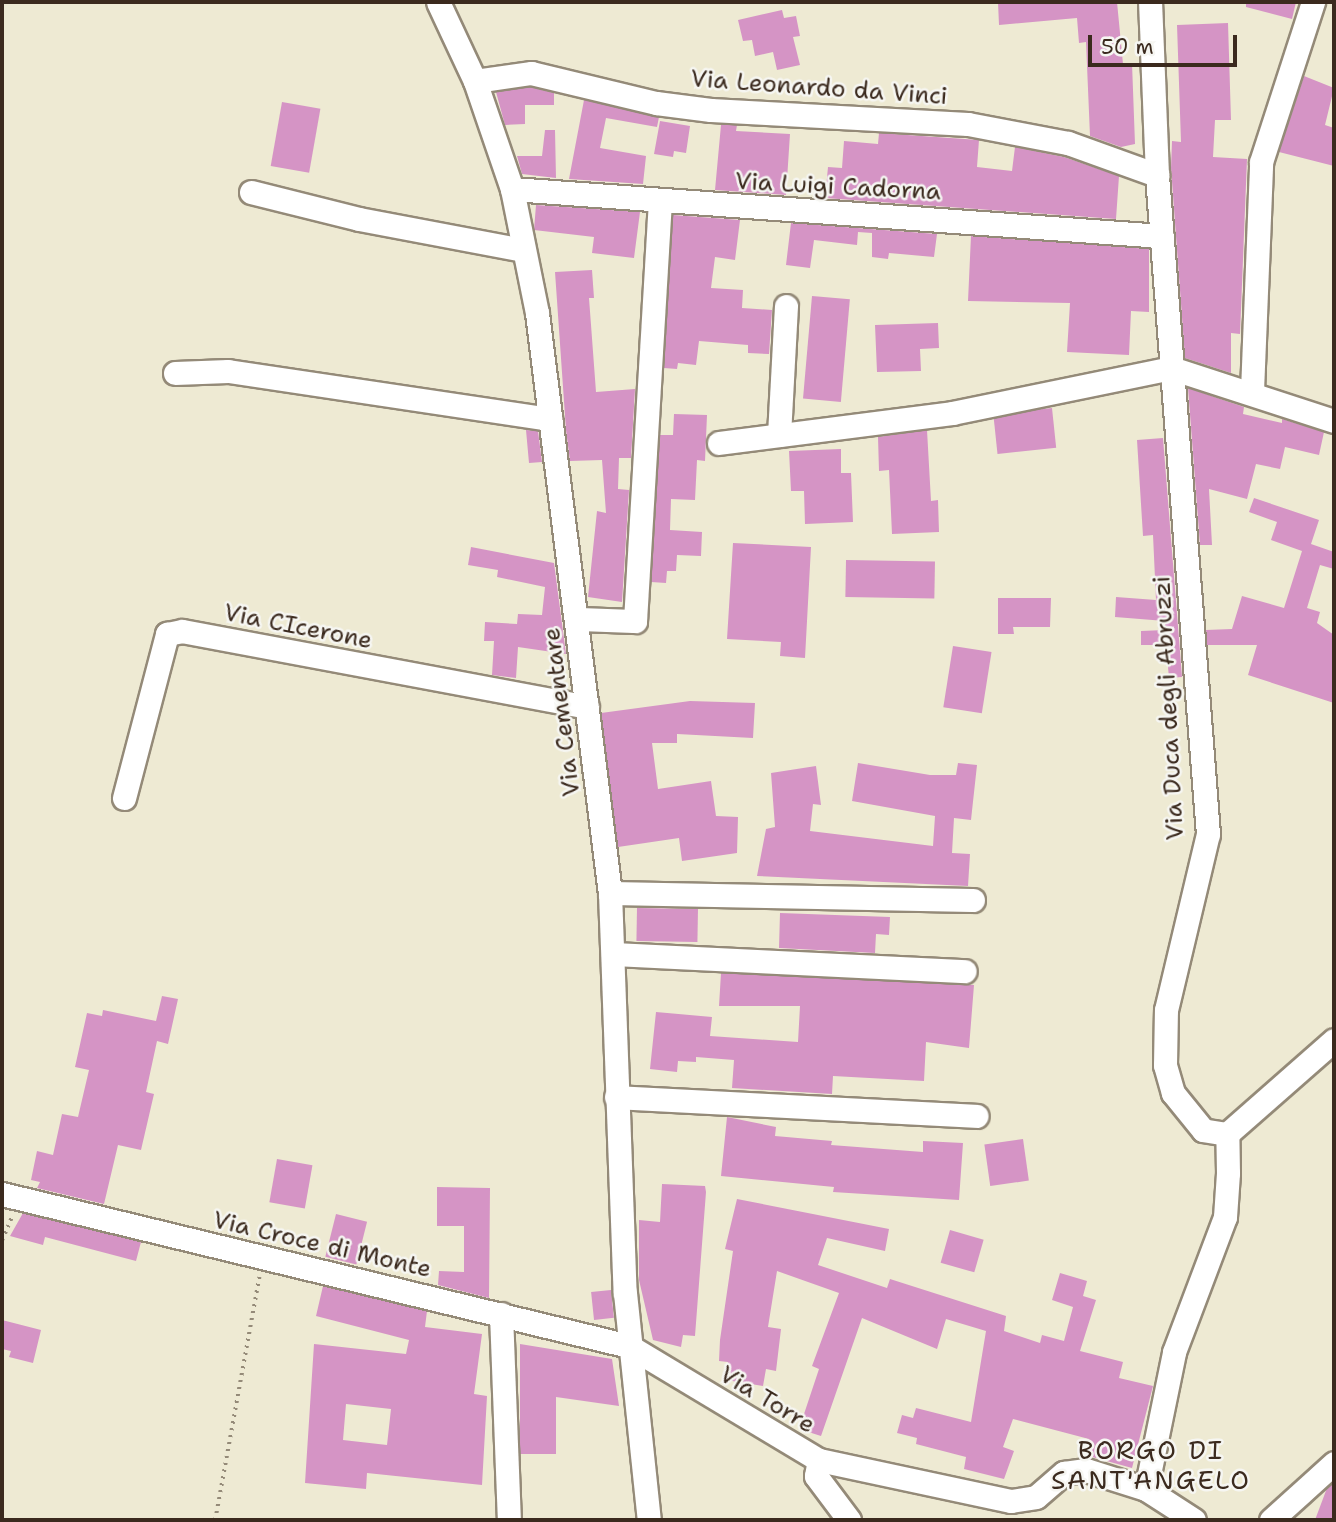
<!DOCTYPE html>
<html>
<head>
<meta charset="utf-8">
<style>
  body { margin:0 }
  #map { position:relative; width:1336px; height:1522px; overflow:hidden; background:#eeead3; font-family:"Shantell Sans",sans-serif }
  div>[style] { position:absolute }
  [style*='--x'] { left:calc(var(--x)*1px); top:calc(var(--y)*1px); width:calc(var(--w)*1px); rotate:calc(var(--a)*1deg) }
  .building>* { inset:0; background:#d594c5; transform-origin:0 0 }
  .path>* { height:3.5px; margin-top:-1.75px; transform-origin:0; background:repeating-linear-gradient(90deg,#948a78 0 2px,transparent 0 7px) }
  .roads { filter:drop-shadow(2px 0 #948a78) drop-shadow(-2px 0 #948a78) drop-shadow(0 2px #948a78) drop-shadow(0 -2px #948a78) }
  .street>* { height:23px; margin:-11.5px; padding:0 11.5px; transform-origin:11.5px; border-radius:11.5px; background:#fff }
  span { translate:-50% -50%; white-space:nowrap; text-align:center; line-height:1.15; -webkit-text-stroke:5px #f6f6f2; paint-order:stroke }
  .street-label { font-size:24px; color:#3b2a1e }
  .neighbourhood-label { font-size:26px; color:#3b2a1e; letter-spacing:2px }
  .frame { position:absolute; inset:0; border:4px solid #3b2a1e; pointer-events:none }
  .scale { position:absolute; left:1088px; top:35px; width:149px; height:32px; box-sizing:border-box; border:4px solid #3b2a1e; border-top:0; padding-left:9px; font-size:21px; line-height:24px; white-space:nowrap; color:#3b2a1e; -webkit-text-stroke:5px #f6f6f2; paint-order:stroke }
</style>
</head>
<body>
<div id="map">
  <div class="building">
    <div style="clip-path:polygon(998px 2px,1117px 2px,1123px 64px,1132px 63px,1135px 144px,1121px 147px,1090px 136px,1086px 42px,1079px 43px,1077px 18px,999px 25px)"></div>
    <div style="clip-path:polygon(1246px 2px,1296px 2px,1292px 19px,1246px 7px)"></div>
    <div style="clip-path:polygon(782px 10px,784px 18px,796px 16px,800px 36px,793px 37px,800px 65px,777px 70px,773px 52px,755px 56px,752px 40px,743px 41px,738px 20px)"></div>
    <div style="clip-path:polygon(1228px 23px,1231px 120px,1215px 120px,1213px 157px,1247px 159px,1240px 334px,1231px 333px,1231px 373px,1185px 358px,1171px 168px,1172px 141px,1181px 142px,1177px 25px)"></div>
    <div style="clip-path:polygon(1304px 76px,1334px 88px,1325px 125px,1334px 128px,1334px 166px,1279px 152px)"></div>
    <div style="clip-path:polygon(530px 87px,554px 93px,554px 105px,525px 105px,525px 124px,505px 125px,496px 92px)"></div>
    <div style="clip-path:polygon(584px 100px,659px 117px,657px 127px,606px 118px,600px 148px,646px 156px,643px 184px,569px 179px)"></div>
    <div style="left:282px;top:102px;width:39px;height:65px;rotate:10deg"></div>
    <div style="clip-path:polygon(660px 121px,690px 126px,686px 153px,674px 151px,673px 157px,654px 154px)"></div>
    <div style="clip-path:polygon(721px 125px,737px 125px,736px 131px,790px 134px,786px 195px,715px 190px)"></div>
    <div style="clip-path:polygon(545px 130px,555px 130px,556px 178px,522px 174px,517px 156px,542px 156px)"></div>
    <div style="clip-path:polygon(879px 133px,979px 140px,977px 167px,1012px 171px,1015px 147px,1064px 157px,1119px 176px,1116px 219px,825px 198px,828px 167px,842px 168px,844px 141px,878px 144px)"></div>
    <div style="clip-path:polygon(536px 205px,640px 212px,634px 258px,592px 253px,594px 237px,534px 230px)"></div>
    <div style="clip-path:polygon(673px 215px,740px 220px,735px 260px,715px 257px,711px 288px,743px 290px,742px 308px,772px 310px,769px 354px,748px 353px,748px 345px,699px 341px,696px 365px,678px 363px,677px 369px,664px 368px)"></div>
    <div style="clip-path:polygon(791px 223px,937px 234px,934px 257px,889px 253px,888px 259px,872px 257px,872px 233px,858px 232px,857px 245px,814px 240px,810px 268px,786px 265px)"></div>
    <div style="clip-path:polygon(971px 236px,1149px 249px,1149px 312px,1131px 311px,1129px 355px,1067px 352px,1070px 303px,968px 301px)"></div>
    <div style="clip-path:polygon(592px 270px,594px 298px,589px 298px,596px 392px,635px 389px,631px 458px,619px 458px,618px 489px,629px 490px,622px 602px,588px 597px,597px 511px,606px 513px,602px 460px,570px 461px,566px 430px,555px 272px)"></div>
    <div style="left:812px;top:296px;width:38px;height:103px;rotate:5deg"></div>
    <div style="clip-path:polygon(938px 323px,939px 348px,920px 349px,921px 371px,877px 372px,875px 325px)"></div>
    <div style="clip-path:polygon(1188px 388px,1244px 407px,1243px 414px,1282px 423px,1282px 419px,1324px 432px,1319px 455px,1285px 447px,1280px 469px,1256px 464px,1247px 499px,1209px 489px,1212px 545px,1200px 545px)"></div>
    <div style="left:1052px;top:408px;width:40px;height:59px;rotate:84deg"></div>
    <div style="clip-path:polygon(674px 414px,707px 415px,705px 461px,697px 460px,695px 500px,671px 499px,670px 530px,702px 532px,701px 556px,677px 555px,676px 571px,667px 571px,666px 583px,651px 582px,660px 435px,673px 435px)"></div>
    <div style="clip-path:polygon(526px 430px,538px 431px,542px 462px,529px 463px)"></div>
    <div style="clip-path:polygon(927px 430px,931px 501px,938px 500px,939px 532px,892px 534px,889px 470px,879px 471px,878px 437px)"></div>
    <div style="clip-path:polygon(1163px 438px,1182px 677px,1169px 678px,1166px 645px,1141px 645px,1141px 631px,1165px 630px,1165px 621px,1115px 617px,1116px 597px,1156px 600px,1153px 535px,1143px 536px,1137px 440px)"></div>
    <div style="clip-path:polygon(841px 449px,841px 473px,851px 473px,853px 522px,805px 524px,804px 491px,791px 491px,789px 451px)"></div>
    <div style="clip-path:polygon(1254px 498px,1319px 520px,1311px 544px,1334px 552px,1334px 569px,1320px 565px,1307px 608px,1320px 612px,1317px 623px,1334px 635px,1334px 703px,1248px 675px,1257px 645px,1207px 645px,1206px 630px,1232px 629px,1242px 596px,1284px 608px,1302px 551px,1271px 540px,1277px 522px,1249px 512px)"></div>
    <div style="clip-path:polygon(733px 543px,811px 547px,805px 658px,780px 656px,781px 642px,727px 639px)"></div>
    <div style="clip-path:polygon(471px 547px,554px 563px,566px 654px,518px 647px,516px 678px,492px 675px,494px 641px,484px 641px,485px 622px,517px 624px,518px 614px,542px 615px,545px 587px,497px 577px,498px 570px,468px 565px)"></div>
    <div style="left:846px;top:560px;width:89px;height:37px;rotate:1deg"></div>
    <div style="clip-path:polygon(998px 598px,1051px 598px,1050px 627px,1013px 627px,1014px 634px,998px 634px)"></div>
    <div style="left:953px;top:646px;width:39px;height:62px;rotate:9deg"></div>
    <div style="clip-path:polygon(690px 701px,755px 703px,753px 738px,677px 734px,677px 743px,652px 743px,658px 789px,711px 781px,716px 816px,738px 817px,737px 853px,682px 861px,679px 838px,618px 847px,601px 713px)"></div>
    <div style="clip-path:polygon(858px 763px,930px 775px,956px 775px,958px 763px,977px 765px,971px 820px,954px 818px,952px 853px,970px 854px,968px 886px,757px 876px,766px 829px,775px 827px,771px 773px,816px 766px,821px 805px,813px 804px,810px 831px,933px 846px,935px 816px,852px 801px)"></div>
    <div style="left:637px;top:908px;width:61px;height:33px;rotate:1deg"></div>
    <div style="clip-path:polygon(780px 913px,890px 917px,889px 935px,876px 934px,875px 953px,779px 948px)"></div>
    <div style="clip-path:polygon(721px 973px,974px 985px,969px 1048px,926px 1042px,924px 1081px,833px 1076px,832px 1094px,732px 1088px,734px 1060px,696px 1057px,696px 1062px,678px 1061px,677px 1072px,650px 1069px,656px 1012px,712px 1017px,710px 1036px,798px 1042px,800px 1006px,719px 1006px)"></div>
    <div style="clip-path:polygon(162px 996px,178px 999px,168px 1044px,157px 1041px,146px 1092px,154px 1094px,141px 1150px,118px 1145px,104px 1204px,37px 1188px,40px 1182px,31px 1180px,37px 1151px,53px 1155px,62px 1114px,78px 1117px,89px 1070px,75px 1067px,87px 1013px,102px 1016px,103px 1010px,156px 1021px)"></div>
    <div style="clip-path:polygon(727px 1117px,776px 1127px,775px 1136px,832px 1141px,831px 1145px,923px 1152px,923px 1141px,963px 1143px,959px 1200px,833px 1192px,834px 1187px,721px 1176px)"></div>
    <div style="left:1023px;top:1139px;width:42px;height:39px;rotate:82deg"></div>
    <div style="left:277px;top:1159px;width:36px;height:44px;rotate:10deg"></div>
    <div style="clip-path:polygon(662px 1184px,705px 1186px,706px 1192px,695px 1336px,683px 1335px,681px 1347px,653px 1340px,639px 1280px,639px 1220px,660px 1222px)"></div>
    <div style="clip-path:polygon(437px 1187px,490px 1188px,489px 1298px,438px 1285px,439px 1271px,464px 1272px,464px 1226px,437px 1226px)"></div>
    <div style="clip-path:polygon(737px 1199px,889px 1229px,885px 1251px,827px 1238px,818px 1265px,887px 1288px,890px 1279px,1006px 1316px,1004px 1331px,1040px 1343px,1042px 1335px,1064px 1341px,1073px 1307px,1052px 1300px,1060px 1273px,1087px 1281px,1083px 1296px,1096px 1300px,1080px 1351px,1123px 1362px,1119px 1378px,1153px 1386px,1132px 1468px,1085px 1455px,1089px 1439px,1013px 1419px,1003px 1447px,1014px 1451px,1004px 1479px,964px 1469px,966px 1457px,916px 1444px,917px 1438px,897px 1433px,902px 1415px,913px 1418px,916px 1408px,971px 1422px,986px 1331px,946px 1319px,937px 1349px,862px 1318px,821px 1436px,799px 1429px,819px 1369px,812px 1366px,839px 1293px,777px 1271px,768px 1327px,781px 1329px,776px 1371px,766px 1369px,763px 1386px,726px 1380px,728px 1362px,719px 1361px,720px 1340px,733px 1251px,725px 1249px)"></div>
    <div style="clip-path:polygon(23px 1213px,141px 1242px,136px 1261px,45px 1237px,43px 1245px,10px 1236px)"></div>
    <div style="left:336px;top:1214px;width:32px;height:44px;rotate:14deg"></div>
    <div style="left:950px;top:1230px;width:35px;height:34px;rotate:16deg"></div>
    <div style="clip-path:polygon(evenodd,323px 1286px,427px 1311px,425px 1327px,482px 1334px,474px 1394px,487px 1396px,482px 1485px,367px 1473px,366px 1489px,305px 1483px,314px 1344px,406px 1354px,409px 1340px,316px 1316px,323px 1286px,346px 1404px,391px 1409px,387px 1445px,343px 1440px,346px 1404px)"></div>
    <div style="left:611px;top:1290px;width:28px;height:20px;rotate:84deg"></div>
    <div style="clip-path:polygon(2px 1320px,41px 1330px,33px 1363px,9px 1357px,11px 1351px,2px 1349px)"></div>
    <div style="clip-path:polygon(520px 1344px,612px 1359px,619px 1406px,556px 1397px,556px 1454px,520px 1454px)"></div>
    <div style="clip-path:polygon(1334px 1482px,1334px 1520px,1315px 1520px,1327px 1488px)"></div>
  </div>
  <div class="path">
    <div style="--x:2;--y:1240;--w:26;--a:-67"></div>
    <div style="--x:215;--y:1520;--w:247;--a:-79.7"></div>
  </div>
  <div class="roads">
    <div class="street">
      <div style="--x:438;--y:2;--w:87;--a:64.9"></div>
      <div style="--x:475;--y:81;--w:114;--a:71.1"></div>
      <div style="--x:512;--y:189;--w:126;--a:78.6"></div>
      <div style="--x:537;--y:313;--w:585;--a:82.83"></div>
      <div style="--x:610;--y:893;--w:400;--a:87.9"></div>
      <div style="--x:625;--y:1293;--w:228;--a:84"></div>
      <div style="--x:475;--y:81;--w:57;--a:-8.1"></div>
      <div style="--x:531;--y:73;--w:129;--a:13.5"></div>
      <div style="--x:656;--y:103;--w:55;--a:7.3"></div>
      <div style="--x:711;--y:110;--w:257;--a:3.1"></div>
      <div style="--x:968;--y:124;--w:102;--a:10.8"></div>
      <div style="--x:1068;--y:143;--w:95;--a:19.8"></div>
      <div style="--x:512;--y:189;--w:651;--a:4.14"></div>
      <div style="--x:251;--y:192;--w:111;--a:14"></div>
      <div style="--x:359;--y:219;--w:167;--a:10.7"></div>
      <div style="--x:175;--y:373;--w:53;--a:-2.2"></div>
      <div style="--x:228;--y:371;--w:326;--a:8.5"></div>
      <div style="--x:1252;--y:391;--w:229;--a:-87.7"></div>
      <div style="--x:1261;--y:162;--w:168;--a:-72"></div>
      <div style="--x:779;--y:435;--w:129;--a:-86.9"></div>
      <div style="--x:719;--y:443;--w:235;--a:-7.3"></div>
      <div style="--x:952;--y:413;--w:224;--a:-11.6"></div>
      <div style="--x:1171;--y:368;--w:171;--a:18"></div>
      <div style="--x:578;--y:619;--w:57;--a:2"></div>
      <div style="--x:635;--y:621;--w:419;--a:-86.6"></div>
      <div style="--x:124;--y:798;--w:170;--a:-75.3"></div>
      <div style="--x:167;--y:634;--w:15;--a:-11"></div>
      <div style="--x:182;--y:631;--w:412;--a:10.6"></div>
      <div style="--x:610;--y:893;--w:363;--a:1.1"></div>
      <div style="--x:615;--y:954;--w:350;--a:2.8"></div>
      <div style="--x:616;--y:1097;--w:361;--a:3"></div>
      <div style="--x:1227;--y:1134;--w:142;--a:-41.3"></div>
      <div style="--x:2;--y:1194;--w:645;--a:13.63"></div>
      <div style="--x:629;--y:1346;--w:222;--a:31"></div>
      <div style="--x:819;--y:1460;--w:196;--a:12.1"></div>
      <div style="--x:1011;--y:1501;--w:25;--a:-9"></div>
      <div style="--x:1036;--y:1497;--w:37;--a:-41"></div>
      <div style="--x:1064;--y:1473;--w:22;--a:-8"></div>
      <div style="--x:1086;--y:1470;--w:63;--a:17.6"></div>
      <div style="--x:1146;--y:1489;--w:57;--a:32.9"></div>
      <div style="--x:501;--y:1314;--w:206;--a:87.8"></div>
      <div style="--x:819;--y:1460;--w:16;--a:101"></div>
      <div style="--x:816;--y:1476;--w:55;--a:53.1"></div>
      <div style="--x:1146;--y:1489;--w:140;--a:-78.4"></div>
      <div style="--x:1174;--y:1352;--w:144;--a:-69.3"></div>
      <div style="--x:1225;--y:1217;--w:44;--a:-86.1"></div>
      <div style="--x:1228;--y:1173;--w:39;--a:-91"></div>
      <div style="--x:1227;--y:1134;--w:24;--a:-171"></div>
      <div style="--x:1203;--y:1130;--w:48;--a:-129"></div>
      <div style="--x:1173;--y:1093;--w:29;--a:-106"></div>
      <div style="--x:1165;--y:1065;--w:55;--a:-89"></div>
      <div style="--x:1166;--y:1010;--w:181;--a:-76.6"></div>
      <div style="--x:1208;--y:834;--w:661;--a:-94.43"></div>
      <div style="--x:1157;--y:175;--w:173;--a:-92.3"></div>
      <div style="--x:1271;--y:1520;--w:85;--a:-42.1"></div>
    </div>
  </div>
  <div class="street-label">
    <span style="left:819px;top:88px;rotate:4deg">Via Leonardo da Vinci</span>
    <span style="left:838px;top:187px;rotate:3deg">Via Luigi Cadorna</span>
    <span style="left:298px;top:627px;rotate:11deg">Via CIcerone</span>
    <span style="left:1169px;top:708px;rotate:-93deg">Via Duca degli Abruzzi</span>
    <span style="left:562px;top:712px;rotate:-97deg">Via Cementare</span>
    <span style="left:322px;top:1245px;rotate:13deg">Via Croce di Monte</span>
    <span style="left:767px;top:1400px;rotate:31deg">Via Torre</span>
  </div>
  <div class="neighbourhood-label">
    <span style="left:1151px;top:1465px">BORGO DI<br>SANT'ANGELO</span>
  </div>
  <div class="frame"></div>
  <div class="scale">50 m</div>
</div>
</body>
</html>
